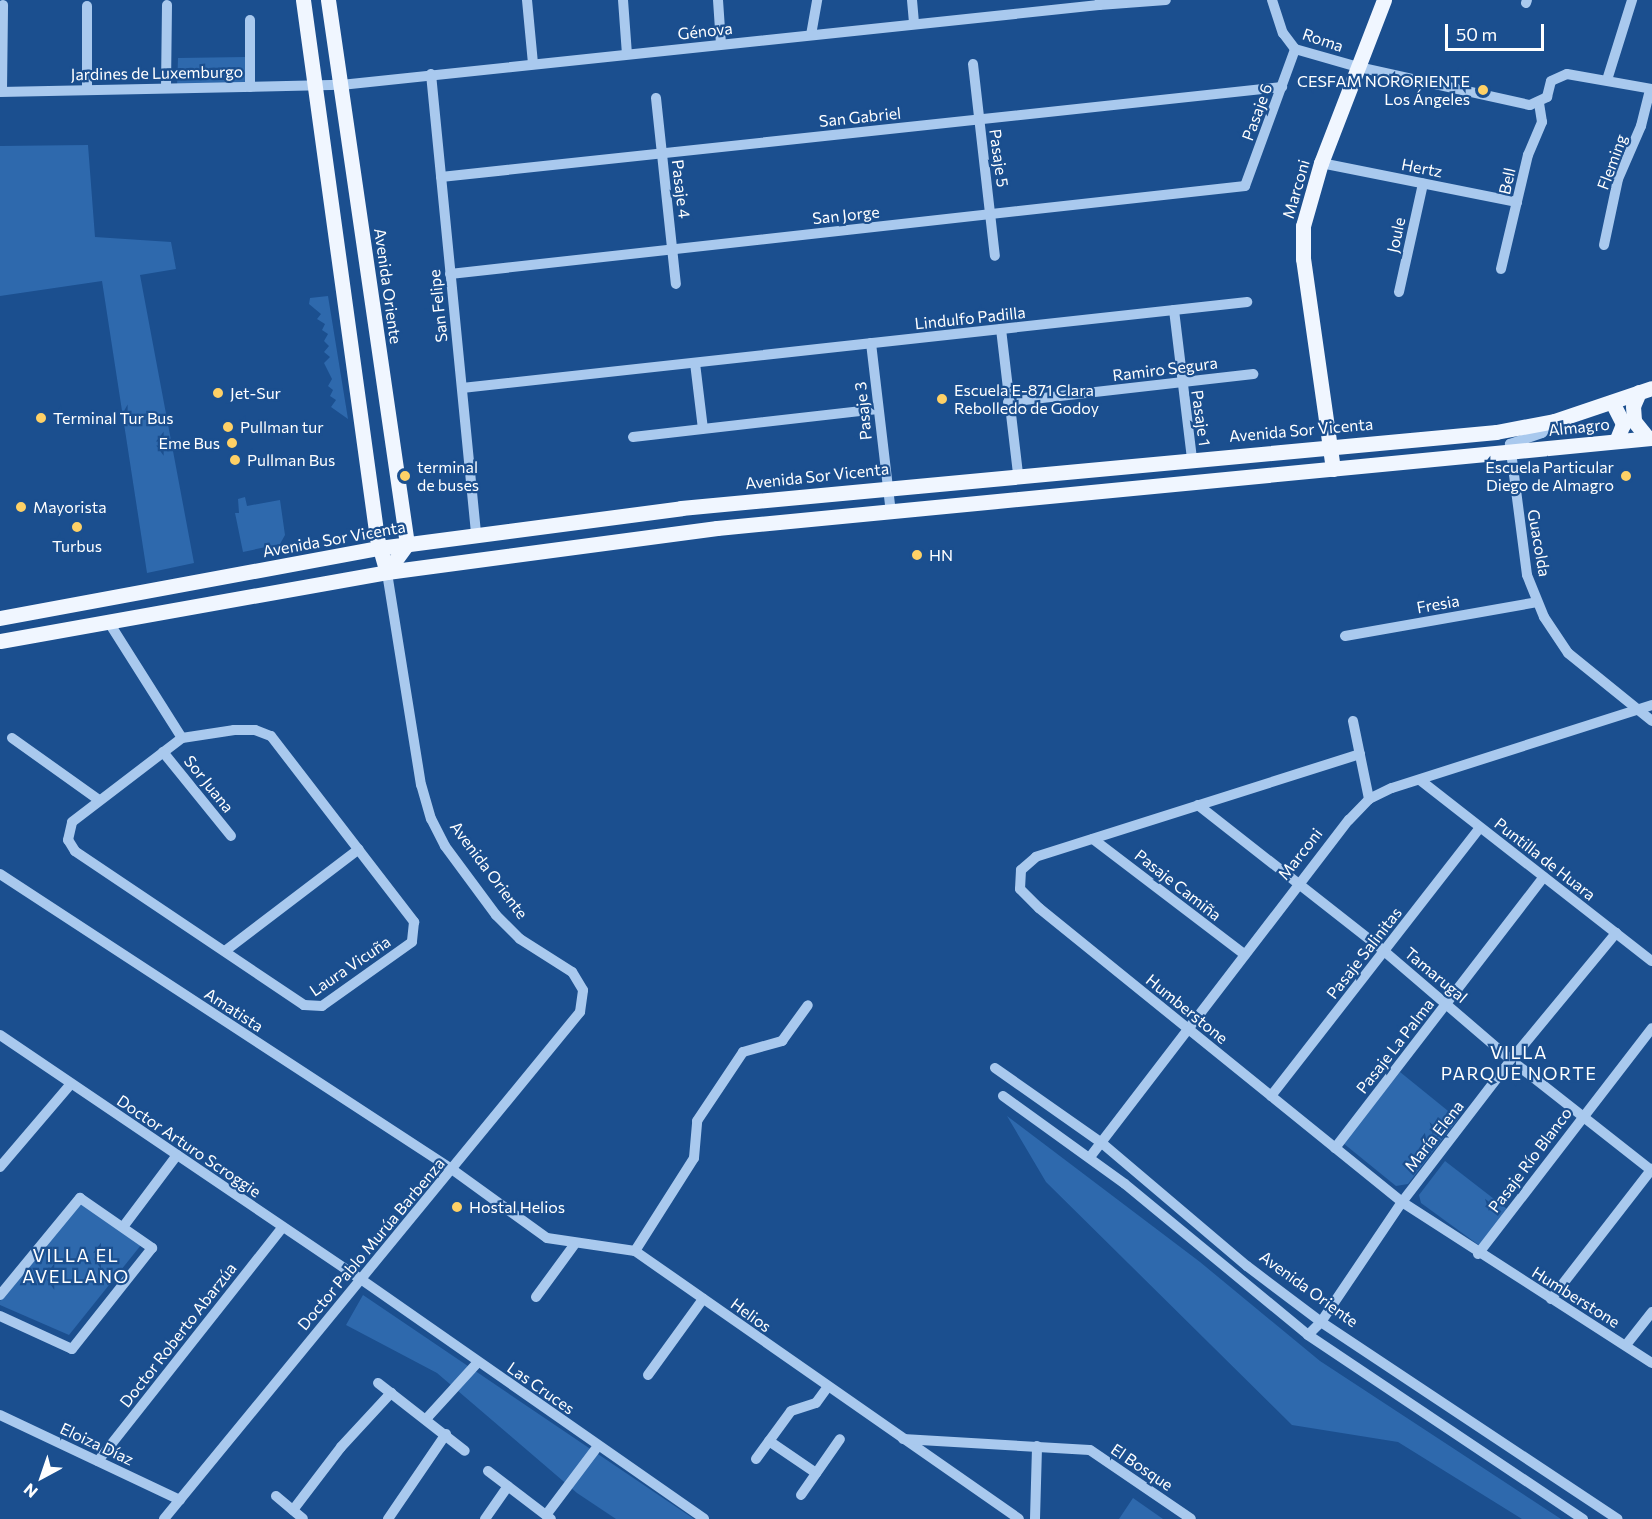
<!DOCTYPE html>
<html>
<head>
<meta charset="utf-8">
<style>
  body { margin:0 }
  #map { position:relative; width:1652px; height:1519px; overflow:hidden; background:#1b4f8f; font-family:Commissioner,sans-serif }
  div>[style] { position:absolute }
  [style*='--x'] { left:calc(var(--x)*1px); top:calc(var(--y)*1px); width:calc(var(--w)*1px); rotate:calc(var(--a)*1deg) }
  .green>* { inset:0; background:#2e69ad }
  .minor>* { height:10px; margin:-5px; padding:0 5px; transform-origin:5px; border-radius:5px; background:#a9c9ee }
  .major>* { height:15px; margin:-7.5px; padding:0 7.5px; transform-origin:7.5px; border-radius:7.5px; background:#f0f6ff }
  .dots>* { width:16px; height:16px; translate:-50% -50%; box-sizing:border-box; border:3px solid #1b4f8f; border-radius:50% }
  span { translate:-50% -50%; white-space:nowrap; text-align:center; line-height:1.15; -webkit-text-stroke:4.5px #1b4f8f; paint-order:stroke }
  .street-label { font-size:16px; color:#fff }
  .poi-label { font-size:16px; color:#fff }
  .right { translate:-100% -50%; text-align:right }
  .left { translate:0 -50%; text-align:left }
  .neighbourhood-label { font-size:18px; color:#fff; letter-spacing:1.5px }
  .north { position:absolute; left:12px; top:1447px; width:60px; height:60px; -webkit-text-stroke:4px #1b4f8f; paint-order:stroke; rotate:220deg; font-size:16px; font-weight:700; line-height:24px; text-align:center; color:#fff }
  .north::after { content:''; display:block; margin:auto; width:21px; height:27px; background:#fff; clip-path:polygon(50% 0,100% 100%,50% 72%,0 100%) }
  .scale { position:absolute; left:1445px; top:24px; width:99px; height:27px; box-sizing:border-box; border:3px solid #fff; border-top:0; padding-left:8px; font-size:18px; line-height:21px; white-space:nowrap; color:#fff; -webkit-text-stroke:4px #1b4f8f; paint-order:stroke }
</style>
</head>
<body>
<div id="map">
  <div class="green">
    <div style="clip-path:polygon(246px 57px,245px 83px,177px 87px,178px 58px)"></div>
    <div style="clip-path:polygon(88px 145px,95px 237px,171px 242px,176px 269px,140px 275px,194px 563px,147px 573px,102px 281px,0 296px,0 146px)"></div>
    <div style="clip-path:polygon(328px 296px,348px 419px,331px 407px,336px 400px,330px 396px,333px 390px,328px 386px,332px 379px,324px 363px,330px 357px,324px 352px,329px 346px,324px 341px,328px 334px,322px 330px,325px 324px,317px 319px,321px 314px,309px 304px,310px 298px)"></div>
    <div style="clip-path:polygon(245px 497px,247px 506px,280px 500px,285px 535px,280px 544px,243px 552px,235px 513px,239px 513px,238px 499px)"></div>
    <div style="clip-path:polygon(1400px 1072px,1458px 1119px,1408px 1184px,1396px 1186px,1343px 1143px)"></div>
    <div style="clip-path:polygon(1007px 1116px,1200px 1262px,1320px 1361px,1561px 1519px,1522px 1519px,1398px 1442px,1292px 1425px,1046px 1182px)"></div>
    <div style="clip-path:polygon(1445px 1161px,1507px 1209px,1480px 1246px,1421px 1203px,1419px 1195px)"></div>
    <div style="clip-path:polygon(81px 1202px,141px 1245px,69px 1335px,0 1305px,0 1301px)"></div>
    <div style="clip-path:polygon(363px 1295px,694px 1519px,616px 1519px,577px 1493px,437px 1373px,346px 1325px)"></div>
    <div style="clip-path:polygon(1133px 1498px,1163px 1519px,1119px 1519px)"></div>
  </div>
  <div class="minor">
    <div style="--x:527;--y:0;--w:64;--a:84.6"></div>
    <div style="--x:623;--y:0;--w:54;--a:85.8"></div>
    <div style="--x:718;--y:0;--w:44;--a:86.1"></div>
    <div style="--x:912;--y:0;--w:23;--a:85"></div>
    <div style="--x:1272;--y:0;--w:35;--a:72"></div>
    <div style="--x:1283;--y:33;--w:20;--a:53"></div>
    <div style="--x:1295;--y:49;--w:66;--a:15.9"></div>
    <div style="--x:1358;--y:67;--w:176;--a:12.5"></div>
    <div style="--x:1530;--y:105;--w:19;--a:-25"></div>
    <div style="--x:1547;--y:97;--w:16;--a:-76"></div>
    <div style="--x:1551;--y:81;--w:17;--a:-24"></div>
    <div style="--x:1567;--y:74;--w:86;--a:10"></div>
    <div style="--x:1526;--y:3;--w:3;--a:-72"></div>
    <div style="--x:1099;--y:5;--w:67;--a:-4.3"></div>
    <div style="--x:811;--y:35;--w:36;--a:-80"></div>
    <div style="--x:973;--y:64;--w:193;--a:83.5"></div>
    <div style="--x:431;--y:74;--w:463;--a:84.4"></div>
    <div style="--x:1607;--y:80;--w:84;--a:-72.6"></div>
    <div style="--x:166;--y:87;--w:82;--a:-89.3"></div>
    <div style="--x:250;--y:87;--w:67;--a:-90"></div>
    <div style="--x:87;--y:89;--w:83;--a:-90"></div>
    <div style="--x:2;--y:91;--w:86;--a:-89.3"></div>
    <div style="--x:0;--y:92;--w:341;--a:-1.2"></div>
    <div style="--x:341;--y:85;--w:762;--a:-6.02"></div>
    <div style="--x:1099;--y:5;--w:5;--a:-79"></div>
    <div style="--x:656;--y:98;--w:187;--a:83.9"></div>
    <div style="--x:1321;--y:163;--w:200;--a:11.3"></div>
    <div style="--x:441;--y:177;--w:846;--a:-6.11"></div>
    <div style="--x:1604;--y:245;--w:67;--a:-78"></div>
    <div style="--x:1618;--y:179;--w:58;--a:-66.5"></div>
    <div style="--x:1641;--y:126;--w:38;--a:-76"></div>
    <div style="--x:1501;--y:269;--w:117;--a:-76.7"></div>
    <div style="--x:1528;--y:155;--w:36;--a:-67"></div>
    <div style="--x:1542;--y:122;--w:20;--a:-99"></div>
    <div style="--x:450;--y:274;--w:800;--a:-6.32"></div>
    <div style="--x:1245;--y:186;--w:146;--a:-69.9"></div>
    <div style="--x:1399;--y:292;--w:111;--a:-77.5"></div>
    <div style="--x:1174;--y:310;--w:149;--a:83.1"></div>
    <div style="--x:1001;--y:329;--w:146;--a:83.3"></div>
    <div style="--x:871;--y:343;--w:170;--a:83.3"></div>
    <div style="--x:695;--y:363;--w:66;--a:83.1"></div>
    <div style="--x:462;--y:388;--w:790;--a:-6.25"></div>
    <div style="--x:1008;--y:402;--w:247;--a:-6.5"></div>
    <div style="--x:1554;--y:421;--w:17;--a:135"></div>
    <div style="--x:1542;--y:433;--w:34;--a:161"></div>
    <div style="--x:1510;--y:444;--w:132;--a:82.6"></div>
    <div style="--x:1527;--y:575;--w:45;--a:68"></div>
    <div style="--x:1544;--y:617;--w:43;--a:56.3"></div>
    <div style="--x:1568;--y:653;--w:108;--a:39"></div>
    <div style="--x:633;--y:437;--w:246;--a:-6.5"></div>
    <div style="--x:108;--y:621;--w:138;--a:57.7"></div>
    <div style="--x:1345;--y:636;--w:195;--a:-10"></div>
    <div style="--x:1353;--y:721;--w:80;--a:78.4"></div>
    <div style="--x:234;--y:730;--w:21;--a:0"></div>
    <div style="--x:255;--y:730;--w:17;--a:21"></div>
    <div style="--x:271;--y:736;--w:235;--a:52.4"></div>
    <div style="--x:414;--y:922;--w:20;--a:96"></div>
    <div style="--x:412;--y:942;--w:110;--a:144.6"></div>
    <div style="--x:322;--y:1006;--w:18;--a:-177"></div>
    <div style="--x:304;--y:1005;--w:276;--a:-146.1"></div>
    <div style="--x:75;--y:851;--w:13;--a:-122"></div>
    <div style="--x:68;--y:840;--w:18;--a:-77"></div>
    <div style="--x:72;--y:822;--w:138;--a:-37.4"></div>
    <div style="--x:182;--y:738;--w:53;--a:-8.7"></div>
    <div style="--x:12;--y:738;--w:107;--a:35.5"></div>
    <div style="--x:163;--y:752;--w:108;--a:51"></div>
    <div style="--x:1360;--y:754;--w:340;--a:162.4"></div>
    <div style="--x:1036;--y:857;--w:20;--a:139"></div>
    <div style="--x:1021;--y:870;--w:19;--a:93"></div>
    <div style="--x:1020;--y:889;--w:27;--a:45"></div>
    <div style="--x:1039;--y:908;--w:467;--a:39"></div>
    <div style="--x:1402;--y:1202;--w:297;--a:32.8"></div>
    <div style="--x:1420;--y:780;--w:294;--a:38"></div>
    <div style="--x:1198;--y:805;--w:236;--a:38.1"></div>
    <div style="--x:1384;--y:951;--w:167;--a:40.6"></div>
    <div style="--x:1511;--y:1060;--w:179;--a:38.2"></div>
    <div style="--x:1093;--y:839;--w:191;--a:37.3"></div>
    <div style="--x:0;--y:874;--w:541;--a:33.16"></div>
    <div style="--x:453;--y:1170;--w:116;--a:35.9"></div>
    <div style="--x:547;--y:1238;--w:89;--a:8.4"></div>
    <div style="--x:635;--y:1251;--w:468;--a:34.9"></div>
    <div style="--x:225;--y:951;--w:168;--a:-37.3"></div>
    <div style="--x:0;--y:1035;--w:437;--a:34.1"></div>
    <div style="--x:362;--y:1280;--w:417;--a:34.9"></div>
    <div style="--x:995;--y:1068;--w:132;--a:35.1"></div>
    <div style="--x:1103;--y:1144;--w:189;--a:40.3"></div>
    <div style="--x:1247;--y:1266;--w:93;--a:37.1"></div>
    <div style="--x:1321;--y:1322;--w:356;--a:33.6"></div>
    <div style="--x:1003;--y:1096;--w:150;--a:35.8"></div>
    <div style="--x:1125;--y:1184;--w:237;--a:39.5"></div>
    <div style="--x:1308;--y:1335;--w:331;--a:33.8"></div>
    <div style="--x:1271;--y:1096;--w:340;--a:-52.1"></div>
    <div style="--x:1335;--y:1148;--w:342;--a:-52.4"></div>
    <div style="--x:1090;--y:1157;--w:425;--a:-52.5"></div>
    <div style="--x:1349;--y:820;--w:29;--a:-46"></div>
    <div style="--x:1369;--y:799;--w:25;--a:-26"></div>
    <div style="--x:1392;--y:788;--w:273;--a:-17.7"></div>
    <div style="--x:0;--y:1167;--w:109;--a:-49.5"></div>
    <div style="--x:123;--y:1227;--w:90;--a:-53.1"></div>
    <div style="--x:635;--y:1251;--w:110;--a:-57.6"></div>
    <div style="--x:694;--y:1158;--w:37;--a:-85"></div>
    <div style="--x:697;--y:1121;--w:83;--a:-56.3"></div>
    <div style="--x:743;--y:1052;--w:41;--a:-15.8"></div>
    <div style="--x:782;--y:1041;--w:44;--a:-54.2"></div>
    <div style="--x:1478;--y:1254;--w:285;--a:-52.4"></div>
    <div style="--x:0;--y:1295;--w:126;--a:-50.5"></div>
    <div style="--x:80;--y:1198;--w:88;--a:34.8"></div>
    <div style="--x:152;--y:1248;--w:129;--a:128.4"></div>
    <div style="--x:72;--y:1349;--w:79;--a:-155.4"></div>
    <div style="--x:536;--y:1297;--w:64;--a:-53.8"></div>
    <div style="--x:1551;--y:1299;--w:165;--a:-52.2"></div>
    <div style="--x:1308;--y:1335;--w:18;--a:-45"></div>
    <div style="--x:1321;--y:1322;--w:145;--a:-56"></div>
    <div style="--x:1402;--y:1202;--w:179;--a:-52.5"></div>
    <div style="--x:1511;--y:1060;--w:165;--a:-50.4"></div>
    <div style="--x:1626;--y:1345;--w:42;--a:-51.8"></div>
    <div style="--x:648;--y:1375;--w:94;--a:-54.1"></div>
    <div style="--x:378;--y:1383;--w:110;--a:38"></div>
    <div style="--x:0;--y:1415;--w:199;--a:25.3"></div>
    <div style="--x:427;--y:1418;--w:74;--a:-47.7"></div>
    <div style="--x:903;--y:1439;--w:187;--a:3.4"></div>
    <div style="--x:1090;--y:1450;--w:122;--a:34.3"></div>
    <div style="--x:769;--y:1441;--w:57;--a:34.2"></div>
    <div style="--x:756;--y:1459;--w:59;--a:-53.9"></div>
    <div style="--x:791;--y:1411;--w:26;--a:-18"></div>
    <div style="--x:816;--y:1403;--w:19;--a:-54"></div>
    <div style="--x:98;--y:1461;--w:297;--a:-51.7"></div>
    <div style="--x:488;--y:1471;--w:79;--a:37.3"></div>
    <div style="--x:801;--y:1495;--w:68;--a:-55.1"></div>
    <div style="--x:276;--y:1496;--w:35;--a:40"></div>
    <div style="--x:293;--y:1510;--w:79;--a:-52.7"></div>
    <div style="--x:341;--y:1447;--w:74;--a:-47.2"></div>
    <div style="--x:546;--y:1515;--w:86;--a:-53"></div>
    <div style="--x:164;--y:1519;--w:656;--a:-50.63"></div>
    <div style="--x:580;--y:1012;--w:22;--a:-82"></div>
    <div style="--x:583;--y:990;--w:21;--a:-121"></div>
    <div style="--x:572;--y:972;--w:62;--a:-147.6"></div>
    <div style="--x:520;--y:939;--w:34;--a:-135"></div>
    <div style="--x:496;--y:915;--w:86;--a:-126.5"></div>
    <div style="--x:445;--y:846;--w:30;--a:-117"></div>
    <div style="--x:431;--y:819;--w:35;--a:-106"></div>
    <div style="--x:421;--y:785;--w:216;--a:-99.1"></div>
    <div style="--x:388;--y:1519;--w:103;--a:-55.7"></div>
    <div style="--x:485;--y:1519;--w:40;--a:-55.1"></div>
    <div style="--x:1035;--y:1519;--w:73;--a:-88.4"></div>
  </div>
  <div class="major">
    <div style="--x:303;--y:0;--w:543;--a:82.17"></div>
    <div style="--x:377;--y:538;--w:35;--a:74"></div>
    <div style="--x:328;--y:0;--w:550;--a:81.74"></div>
    <div style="--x:407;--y:544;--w:34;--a:126"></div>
    <div style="--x:1639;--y:392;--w:15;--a:113"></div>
    <div style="--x:1633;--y:406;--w:15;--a:86"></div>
    <div style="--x:1634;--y:421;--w:22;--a:51"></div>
    <div style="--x:1612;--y:402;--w:25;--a:63"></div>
    <div style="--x:1623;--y:424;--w:18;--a:112"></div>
    <div style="--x:1333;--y:469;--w:212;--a:-98.1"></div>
    <div style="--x:1303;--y:259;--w:33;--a:-90"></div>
    <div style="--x:1303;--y:226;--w:66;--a:-74.1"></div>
    <div style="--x:1321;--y:163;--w:175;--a:-68.9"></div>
    <div style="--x:0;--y:618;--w:385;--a:-10.5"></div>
    <div style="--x:379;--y:548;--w:305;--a:-7.5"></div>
    <div style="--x:681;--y:508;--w:819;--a:-5.33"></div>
    <div style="--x:1496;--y:432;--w:59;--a:-10.7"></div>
    <div style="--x:1554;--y:421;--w:103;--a:-18.6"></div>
    <div style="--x:0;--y:641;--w:393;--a:-10.1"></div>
    <div style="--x:387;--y:572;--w:333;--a:-7.6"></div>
    <div style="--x:717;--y:528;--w:939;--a:-5.5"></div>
  </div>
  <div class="dots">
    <div style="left:1483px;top:90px;background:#ffd166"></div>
    <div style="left:218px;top:393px;background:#ffd166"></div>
    <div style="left:942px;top:399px;background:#ffd166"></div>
    <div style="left:41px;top:418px;background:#ffd166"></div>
    <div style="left:228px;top:427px;background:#ffd166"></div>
    <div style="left:232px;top:443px;background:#ffd166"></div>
    <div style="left:235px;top:460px;background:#ffd166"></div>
    <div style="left:405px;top:476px;background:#ffd166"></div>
    <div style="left:1626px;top:476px;background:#ffd166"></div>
    <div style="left:21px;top:507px;background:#ffd166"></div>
    <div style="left:77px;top:527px;background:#ffd166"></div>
    <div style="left:917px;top:555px;background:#ffd166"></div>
    <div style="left:457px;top:1207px;background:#ffd166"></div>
  </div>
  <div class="street-label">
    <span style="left:705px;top:31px;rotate:-6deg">Génova</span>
    <span style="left:1323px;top:40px;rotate:19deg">Roma</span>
    <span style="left:157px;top:73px;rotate:-1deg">Jardines de Luxemburgo</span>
    <span style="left:1257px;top:112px;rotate:-70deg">Pasaje 6</span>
    <span style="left:860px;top:117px;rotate:-6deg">San Gabriel</span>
    <span style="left:999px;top:158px;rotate:82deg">Pasaje 5</span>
    <span style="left:1612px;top:162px;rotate:-70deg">Fleming</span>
    <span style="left:1422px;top:168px;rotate:11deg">Hertz</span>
    <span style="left:1507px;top:181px;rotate:-77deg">Bell</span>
    <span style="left:681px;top:189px;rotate:83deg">Pasaje 4</span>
    <span style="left:1296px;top:189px;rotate:-74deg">Marconi</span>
    <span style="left:846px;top:215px;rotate:-6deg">San Jorge</span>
    <span style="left:1396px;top:235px;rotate:-78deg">Joule</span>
    <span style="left:388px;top:286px;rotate:82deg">Avenida Oriente</span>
    <span style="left:438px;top:306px;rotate:-96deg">San Felipe</span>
    <span style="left:970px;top:318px;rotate:-6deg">Lindulfo Padilla</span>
    <span style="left:1165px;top:369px;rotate:-7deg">Ramiro Segura</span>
    <span style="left:863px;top:411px;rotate:-96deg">Pasaje 3</span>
    <span style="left:1201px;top:418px;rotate:82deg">Pasaje 1</span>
    <span style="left:1579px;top:427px;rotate:-6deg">Almagro</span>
    <span style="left:1301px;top:430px;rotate:-5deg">Avenida Sor Vicenta</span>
    <span style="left:817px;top:476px;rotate:-6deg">Avenida Sor Vicenta</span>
    <span style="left:334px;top:539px;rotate:-10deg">Avenida Sor Vicenta</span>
    <span style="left:1539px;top:543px;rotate:80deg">Guacolda</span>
    <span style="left:1438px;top:604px;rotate:-10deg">Fresia</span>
    <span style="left:209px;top:784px;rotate:51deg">Sor Juana</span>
    <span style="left:1300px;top:854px;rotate:-52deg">Marconi</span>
    <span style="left:1545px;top:859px;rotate:38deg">Puntilla de Huara</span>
    <span style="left:489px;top:870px;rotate:53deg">Avenida Oriente</span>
    <span style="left:1178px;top:885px;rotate:38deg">Pasaje Camiña</span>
    <span style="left:1364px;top:953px;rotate:-52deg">Pasaje Salinitas</span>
    <span style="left:350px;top:966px;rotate:-34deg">Laura Vicuña</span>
    <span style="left:1436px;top:975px;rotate:40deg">Tamarugal</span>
    <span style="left:1187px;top:1009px;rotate:39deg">Humberstone</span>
    <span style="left:234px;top:1010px;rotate:33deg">Amatista</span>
    <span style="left:1395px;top:1046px;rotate:-52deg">Pasaje La Palma</span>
    <span style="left:1434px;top:1136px;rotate:-52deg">María Elena</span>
    <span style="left:189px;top:1146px;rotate:34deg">Doctor Arturo Scroggie</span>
    <span style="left:1530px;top:1160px;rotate:-53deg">Pasaje Río Blanco</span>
    <span style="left:371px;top:1244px;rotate:-50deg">Doctor Pablo Murúa Barbenza</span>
    <span style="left:1309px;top:1289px;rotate:36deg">Avenida Oriente</span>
    <span style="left:1576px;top:1297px;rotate:32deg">Humberstone</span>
    <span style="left:751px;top:1315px;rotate:36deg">Helios</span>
    <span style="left:178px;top:1335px;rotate:-52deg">Doctor Roberto Abarzúa</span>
    <span style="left:541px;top:1388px;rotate:35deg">Las Cruces</span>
    <span style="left:97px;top:1444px;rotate:25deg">Eloiza Díaz</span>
    <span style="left:1142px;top:1467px;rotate:34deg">El Bosque</span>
  </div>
  <div class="poi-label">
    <span class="right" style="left:1470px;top:90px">CESFAM NORORIENTE<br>Los Ángeles</span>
    <span class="left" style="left:954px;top:399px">Escuela E-871 Clara<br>Rebolledo de Godoy</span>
    <span class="left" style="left:230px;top:393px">Jet-Sur</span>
    <span class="left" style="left:53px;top:418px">Terminal Tur Bus</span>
    <span class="left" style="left:240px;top:427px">Pullman tur</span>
    <span class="right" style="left:220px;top:443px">Eme Bus</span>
    <span class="left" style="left:247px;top:460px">Pullman Bus</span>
    <span class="left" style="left:417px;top:476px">terminal<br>de buses</span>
    <span class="right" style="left:1614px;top:476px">Escuela Particular<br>Diego de Almagro</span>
    <span class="left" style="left:33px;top:507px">Mayorista</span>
    <span style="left:77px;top:546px">Turbus</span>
    <span class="left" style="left:929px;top:555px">HN</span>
    <span class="left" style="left:469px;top:1207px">Hostal Helios</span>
  </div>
  <div class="neighbourhood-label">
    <span style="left:1519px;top:1063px">VILLA<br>PARQUE NORTE</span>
    <span style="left:76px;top:1266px">VILLA EL<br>AVELLANO</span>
  </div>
  <div class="north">N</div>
  <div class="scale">50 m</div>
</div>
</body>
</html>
